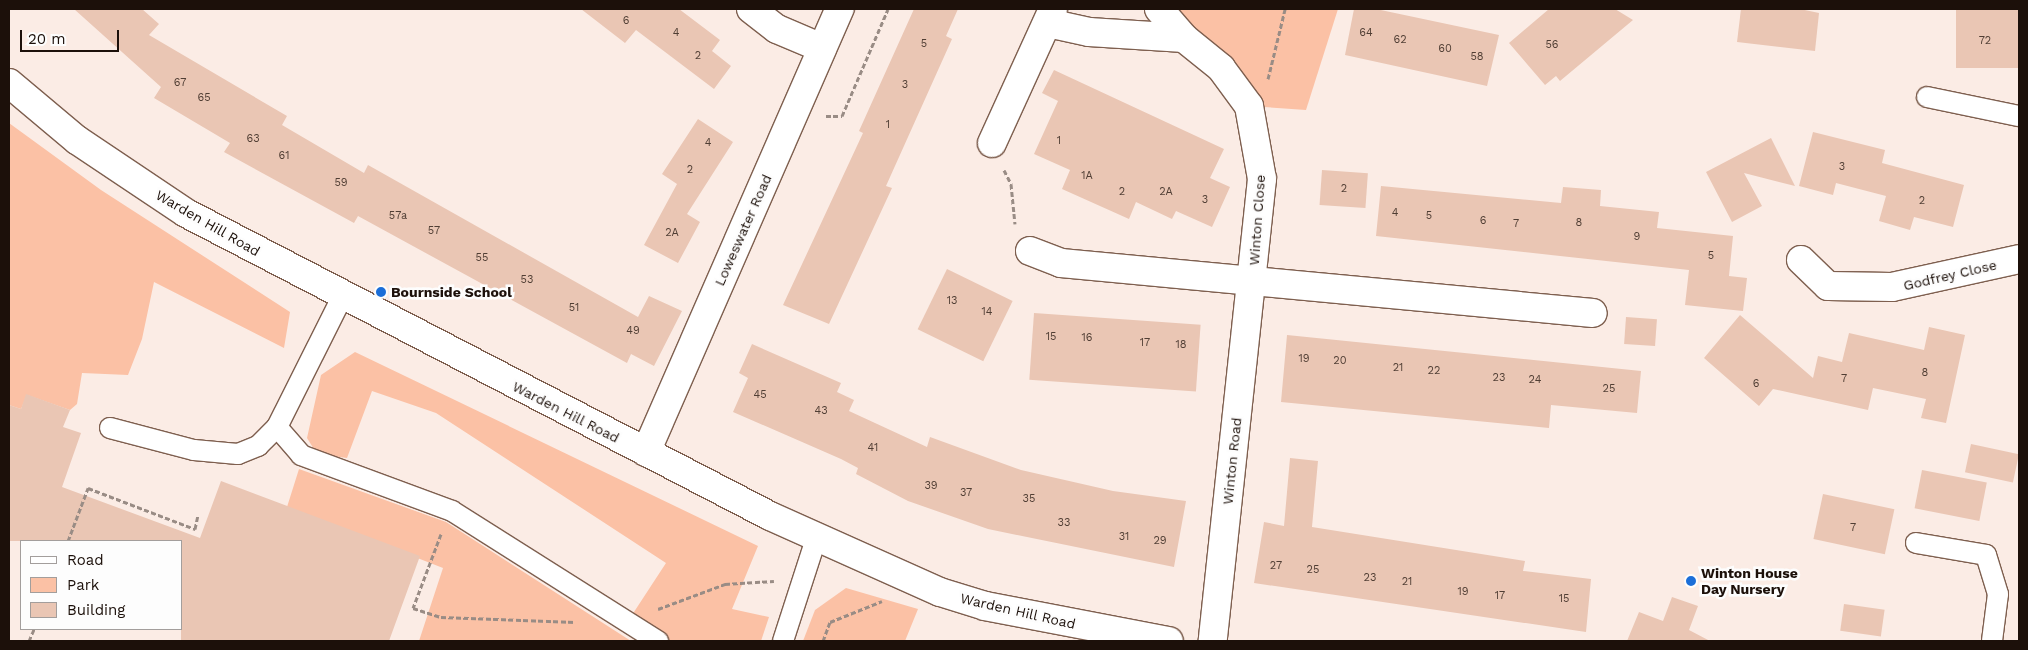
<!DOCTYPE html>
<html>
<head>
<meta charset="utf-8">
<style>
  body { margin:0 }
  #map { position:relative; width:2028px; height:650px; overflow:hidden; background:#fbece5; font-family:"Work Sans",sans-serif }
  div>[style] { position:absolute }
  [style*='--x'] { left:calc(var(--x)*1px); top:calc(var(--y)*1px); width:calc(var(--w)*1px); rotate:calc(var(--a)*1deg) }
  .green>* { inset:0; background:#fbc1a5 }
  .building>* { inset:0; background:#eac6b4; transform-origin:0 0 }
  .path>* { height:3px; margin-top:-1.5px; transform-origin:0; background:repeating-linear-gradient(90deg,#998c85 0 5px,transparent 0 7.5px) }
  .roads { filter:drop-shadow(1px 0 #7e5f4f) drop-shadow(-1px 0 #7e5f4f) drop-shadow(0 1px #7e5f4f) drop-shadow(0 -1px #7e5f4f) }
  .service>* { height:20px; margin:-10px; padding:0 10px; transform-origin:10px; border-radius:10px; background:#fff }
  .minor>* { height:28px; margin:-14px; padding:0 14px; transform-origin:14px; border-radius:14px; background:#fff }
  .dots>* { width:14px; height:14px; translate:-50% -50%; box-sizing:border-box; border:2px solid #fdfdfd; border-radius:50% }
  span { translate:-50% -50%; white-space:nowrap; text-align:center; line-height:1.15; -webkit-text-stroke:5px #fdfdfd; paint-order:stroke }
  .number-label { font-size:11px; color:#503e34 }
  .number-label span { -webkit-text-stroke-width:0 }
  .street-label { font-size:14px; color:#1c100a }
  .poi-label { font-size:14px; color:#1c100a; font-weight:700 }
  .left { translate:0 -50%; text-align:left }
  .frame { position:absolute; inset:0; border:10px solid #1c100a; pointer-events:none }
  .legend { position:absolute; left:20px; top:540px; width:162px; height:90px; box-sizing:border-box; background:#fdfdfd; border:1px solid #a39e9c; margin:0; padding:6px 9px; list-style:none; font-size:15px; color:#1c100a }
  .legend li { display:flex; align-items:center; gap:10px; height:25px }
  .legend b { width:25px; border:1px solid #a39e9c }
  .scale { position:absolute; left:20px; top:30px; width:99px; height:22px; box-sizing:border-box; border:2px solid #1c100a; border-top:0; padding-left:6px; font-size:15px; line-height:18px; white-space:nowrap; color:#1c100a; -webkit-text-stroke:4px #fdfdfd; paint-order:stroke }
</style>
</head>
<body>
<div id="map">
  <div class="green">
    <div style="clip-path:polygon(1159px 9px,1338px 9px,1306px 110px,1249px 106px)"></div>
    <div style="clip-path:polygon(9px 123px,101px 190px,290px 312px,284px 348px,154px 282px,142px 339px,128px 375px,82px 373px,77px 404px,70px 410px,27px 395px,21px 409px,9px 405px)"></div>
    <div style="clip-path:polygon(355px 352px,758px 546px,732px 609px,769px 617px,761px 641px,668px 641px,632px 615px,666px 563px,436px 413px,372px 391px,347px 458px,317px 454px,307px 438px,321px 375px)"></div>
    <div style="clip-path:polygon(299px 469px,446px 522px,631px 641px,419px 641px,443px 568px,287px 507px)"></div>
    <div style="clip-path:polygon(846px 588px,918px 609px,905px 641px,803px 641px,815px 610px)"></div>
  </div>
  <div class="building">
    <div style="clip-path:polygon(74px 9px,142px 9px,159px 24px,149px 35px,287px 116px,282px 125px,364px 173px,368px 165px,638px 317px,649px 296px,682px 311px,654px 366px,631px 354px,627px 363px,358px 216px,354px 223px,224px 152px,230px 143px,154px 98px,161px 87px)"></div>
    <div style="clip-path:polygon(581px 9px,679px 9px,720px 40px,712px 51px,731px 66px,714px 89px,636px 30px,625px 43px)"></div>
    <div style="clip-path:polygon(914px 9px,958px 9px,946px 36px,952px 39px,886px 186px,892px 188px,829px 324px,783px 305px,863px 133px,859px 131px)"></div>
    <div style="clip-path:polygon(1354px 9px,1376px 9px,1499px 35px,1487px 86px,1345px 55px)"></div>
    <div style="clip-path:polygon(1549px 9px,1615px 9px,1633px 20px,1560px 81px,1556px 76px,1545px 85px,1509px 43px)"></div>
    <div style="clip-path:polygon(1741px 9px,1800px 9px,1819px 13px,1815px 51px,1737px 42px)"></div>
    <div style="left:1956px;top:9px;width:63px;height:59px"></div>
    <div style="clip-path:polygon(1054px 70px,1224px 149px,1210px 178px,1230px 187px,1212px 227px,1176px 211px,1172px 219px,1136px 202px,1129px 219px,1062px 189px,1070px 170px,1034px 154px,1058px 101px,1042px 93px)"></div>
    <div style="clip-path:polygon(698px 119px,733px 142px,687px 214px,700px 222px,678px 263px,644px 245px,677px 184px,662px 174px)"></div>
    <div style="clip-path:polygon(1813px 132px,1885px 150px,1882px 163px,1964px 185px,1953px 227px,1914px 217px,1910px 230px,1879px 221px,1886px 196px,1836px 183px,1833px 195px,1799px 186px)"></div>
    <div style="clip-path:polygon(1771px 138px,1795px 186px,1744px 173px,1762px 206px,1732px 222px,1706px 172px)"></div>
    <div style="left:1322px;top:170px;width:46px;height:35px;rotate:4deg"></div>
    <div style="clip-path:polygon(1381px 186px,1561px 203px,1563px 187px,1601px 190px,1600px 206px,1659px 212px,1657px 228px,1733px 236px,1729px 276px,1747px 278px,1743px 311px,1685px 305px,1689px 270px,1376px 236px)"></div>
    <div style="left:947px;top:269px;width:73px;height:67px;rotate:26deg"></div>
    <div style="left:1034px;top:313px;width:167px;height:67px;rotate:4deg"></div>
    <div style="clip-path:polygon(1740px 315px,1813px 378px,1818px 356px,1842px 362px,1849px 333px,1924px 350px,1929px 327px,1965px 335px,1946px 423px,1921px 418px,1926px 399px,1873px 388px,1868px 410px,1773px 389px,1759px 406px,1704px 358px)"></div>
    <div style="left:1626px;top:317px;width:31px;height:27px;rotate:4deg"></div>
    <div style="clip-path:polygon(1287px 335px,1641px 371px,1637px 413px,1551px 405px,1549px 428px,1281px 402px)"></div>
    <div style="clip-path:polygon(752px 344px,841px 383px,837px 392px,854px 400px,849px 411px,927px 447px,930px 437px,1021px 470px,1113px 491px,1186px 501px,1174px 567px,988px 529px,908px 501px,856px 474px,858px 468px,841px 459px,733px 412px,748px 378px,739px 373px)"></div>
    <div style="clip-path:polygon(26px 394px,70px 410px,63px 427px,81px 433px,62px 487px,200px 538px,221px 481px,420px 556px,389px 641px,181px 641px,181px 541px,9px 541px,9px 405px,21px 409px)"></div>
    <div style="left:1971px;top:444px;width:49px;height:29px;rotate:12deg"></div>
    <div style="clip-path:polygon(1290px 458px,1318px 461px,1312px 527px,1525px 561px,1523px 571px,1591px 579px,1586px 632px,1254px 583px,1264px 522px,1284px 526px)"></div>
    <div style="left:1922px;top:470px;width:66px;height:39px;rotate:11deg"></div>
    <div style="left:1823px;top:494px;width:73px;height:46px;rotate:12deg"></div>
    <div style="clip-path:polygon(1672px 597px,1698px 606px,1689px 630px,1710px 641px,1627px 641px,1639px 612px,1663px 621px)"></div>
    <div style="left:1844px;top:604px;width:41px;height:27px;rotate:8deg"></div>
  </div>
  <div class="path">
    <div style="--x:1268;--y:79;--w:72;--a:-76.3"></div>
    <div style="--x:826;--y:116;--w:16;--a:0"></div>
    <div style="--x:842;--y:116;--w:116;--a:-66.7"></div>
    <div style="--x:1004;--y:170;--w:16;--a:63"></div>
    <div style="--x:1011;--y:184;--w:40;--a:84.3"></div>
    <div style="--x:441;--y:534;--w:79;--a:110.7"></div>
    <div style="--x:413;--y:608;--w:29;--a:18"></div>
    <div style="--x:441;--y:617;--w:134;--a:2.1"></div>
    <div style="--x:68;--y:541;--w:57;--a:-69.3"></div>
    <div style="--x:88;--y:488;--w:115;--a:21"></div>
    <div style="--x:195;--y:529;--w:14;--a:-78"></div>
    <div style="--x:658;--y:609;--w:72;--a:-20.5"></div>
    <div style="--x:725;--y:584;--w:49;--a:-3.5"></div>
    <div style="--x:29;--y:641;--w:13;--a:-67"></div>
    <div style="--x:823;--y:641;--w:20;--a:-70"></div>
    <div style="--x:830;--y:622;--w:56;--a:-22"></div>
  </div>
  <div class="roads">
    <div class="service">
      <div style="--x:1927;--y:97;--w:94;--a:11.7"></div>
      <div style="--x:277;--y:427;--w:145;--a:-63.4"></div>
      <div style="--x:110;--y:428;--w:87;--a:14.7"></div>
      <div style="--x:194;--y:450;--w:44;--a:5.2"></div>
      <div style="--x:238;--y:454;--w:22;--a:-22"></div>
      <div style="--x:258;--y:446;--w:27;--a:-45"></div>
      <div style="--x:277;--y:427;--w:37;--a:49"></div>
      <div style="--x:301;--y:455;--w:161;--a:20.3"></div>
      <div style="--x:452;--y:511;--w:244;--a:32.3"></div>
      <div style="--x:1916;--y:543;--w:71;--a:9.7"></div>
      <div style="--x:1986;--y:555;--w:41;--a:72.9"></div>
      <div style="--x:1998;--y:594;--w:47;--a:97.3"></div>
      <div style="--x:783;--y:641;--w:110;--a:-72.1"></div>
    </div>
    <div class="minor">
      <div style="--x:751;--y:9;--w:33;--a:38"></div>
      <div style="--x:777;--y:29;--w:49;--a:22.9"></div>
      <div style="--x:1159;--y:9;--w:38;--a:49"></div>
      <div style="--x:1184;--y:38;--w:48;--a:39"></div>
      <div style="--x:1221;--y:68;--w:47;--a:53.6"></div>
      <div style="--x:1249;--y:106;--w:74;--a:79.9"></div>
      <div style="--x:1262;--y:179;--w:465;--a:96.1"></div>
      <div style="--x:1048;--y:23;--w:42;--a:12.4"></div>
      <div style="--x:1089;--y:32;--w:95;--a:3.6"></div>
      <div style="--x:9;--y:83;--w:89;--a:40"></div>
      <div style="--x:77;--y:140;--w:131;--a:33.8"></div>
      <div style="--x:186;--y:213;--w:658;--a:27.42"></div>
      <div style="--x:770;--y:516;--w:186;--a:24.1"></div>
      <div style="--x:940;--y:592;--w:47;--a:17.3"></div>
      <div style="--x:985;--y:606;--w:187;--a:10.8"></div>
      <div style="--x:992;--y:143;--w:147;--a:-65.5"></div>
      <div style="--x:1030;--y:251;--w:33;--a:21"></div>
      <div style="--x:1061;--y:263;--w:534;--a:5.37"></div>
      <div style="--x:1801;--y:260;--w:37;--a:44"></div>
      <div style="--x:1828;--y:286;--w:64;--a:0.9"></div>
      <div style="--x:1892;--y:287;--w:130;--a:-12.4"></div>
      <div style="--x:646;--y:452;--w:484;--a:-66.4"></div>
    </div>
  </div>
  <div class="dots">
    <div style="left:381px;top:292px;background:#1b6ed8"></div>
    <div style="left:1691px;top:581px;background:#1b6ed8"></div>
  </div>
  <div class="number-label">
    <span style="left:626px;top:21px">6</span>
    <span style="left:676px;top:33px">4</span>
    <span style="left:1366px;top:33px">64</span>
    <span style="left:1400px;top:40px">62</span>
    <span style="left:1985px;top:41px">72</span>
    <span style="left:924px;top:44px">5</span>
    <span style="left:1552px;top:45px">56</span>
    <span style="left:1445px;top:49px">60</span>
    <span style="left:698px;top:56px">2</span>
    <span style="left:1477px;top:57px">58</span>
    <span style="left:180px;top:83px">67</span>
    <span style="left:905px;top:85px">3</span>
    <span style="left:204px;top:98px">65</span>
    <span style="left:888px;top:125px">1</span>
    <span style="left:253px;top:139px">63</span>
    <span style="left:1059px;top:141px">1</span>
    <span style="left:708px;top:143px">4</span>
    <span style="left:284px;top:156px">61</span>
    <span style="left:1842px;top:167px">3</span>
    <span style="left:690px;top:170px">2</span>
    <span style="left:1087px;top:176px">1A</span>
    <span style="left:341px;top:183px">59</span>
    <span style="left:1344px;top:189px">2</span>
    <span style="left:1122px;top:192px">2</span>
    <span style="left:1166px;top:192px">2A</span>
    <span style="left:1205px;top:200px">3</span>
    <span style="left:1922px;top:201px">2</span>
    <span style="left:1395px;top:213px">4</span>
    <span style="left:398px;top:216px">57a</span>
    <span style="left:1429px;top:216px">5</span>
    <span style="left:1483px;top:221px">6</span>
    <span style="left:1579px;top:223px">8</span>
    <span style="left:1516px;top:224px">7</span>
    <span style="left:434px;top:231px">57</span>
    <span style="left:672px;top:233px">2A</span>
    <span style="left:1637px;top:237px">9</span>
    <span style="left:1711px;top:256px">5</span>
    <span style="left:482px;top:258px">55</span>
    <span style="left:527px;top:280px">53</span>
    <span style="left:952px;top:301px">13</span>
    <span style="left:574px;top:308px">51</span>
    <span style="left:987px;top:312px">14</span>
    <span style="left:633px;top:331px">49</span>
    <span style="left:1051px;top:337px">15</span>
    <span style="left:1087px;top:338px">16</span>
    <span style="left:1145px;top:343px">17</span>
    <span style="left:1181px;top:345px">18</span>
    <span style="left:1304px;top:359px">19</span>
    <span style="left:1340px;top:361px">20</span>
    <span style="left:1398px;top:368px">21</span>
    <span style="left:1434px;top:371px">22</span>
    <span style="left:1925px;top:373px">8</span>
    <span style="left:1499px;top:378px">23</span>
    <span style="left:1844px;top:379px">7</span>
    <span style="left:1535px;top:380px">24</span>
    <span style="left:1756px;top:384px">6</span>
    <span style="left:1609px;top:389px">25</span>
    <span style="left:760px;top:395px">45</span>
    <span style="left:821px;top:411px">43</span>
    <span style="left:873px;top:448px">41</span>
    <span style="left:931px;top:486px">39</span>
    <span style="left:966px;top:493px">37</span>
    <span style="left:1029px;top:499px">35</span>
    <span style="left:1064px;top:523px">33</span>
    <span style="left:1853px;top:528px">7</span>
    <span style="left:1124px;top:537px">31</span>
    <span style="left:1160px;top:541px">29</span>
    <span style="left:1276px;top:566px">27</span>
    <span style="left:1313px;top:570px">25</span>
    <span style="left:1370px;top:578px">23</span>
    <span style="left:1407px;top:582px">21</span>
    <span style="left:1463px;top:592px">19</span>
    <span style="left:1500px;top:596px">17</span>
    <span style="left:1564px;top:599px">15</span>
  </div>
  <div class="street-label">
    <span style="left:1257px;top:220px;rotate:-86deg">Winton Close</span>
    <span style="left:208px;top:223px;rotate:30deg">Warden Hill Road</span>
    <span style="left:743px;top:230px;rotate:-66deg">Loweswater Road</span>
    <span style="left:1950px;top:275px;rotate:-13deg">Godfrey Close</span>
    <span style="left:566px;top:412px;rotate:27deg">Warden Hill Road</span>
    <span style="left:1232px;top:461px;rotate:-84deg">Winton Road</span>
    <span style="left:1018px;top:611px;rotate:13deg">Warden Hill Road</span>
  </div>
  <div class="poi-label">
    <span class="left" style="left:391px;top:292px">Bournside School</span>
    <span class="left" style="left:1701px;top:581px">Winton House<br>Day Nursery</span>
  </div>
  <div class="frame"></div>
  <ul class="legend">
  <li><b style="height:6px;background:#fff"></b>Road</li>
  <li><b style="height:14px;background:#fbc1a5"></b>Park</li>
  <li><b style="height:14px;background:#eac6b4"></b>Building</li>
  </ul>
  <div class="scale">20 m</div>
</div>
</body>
</html>
